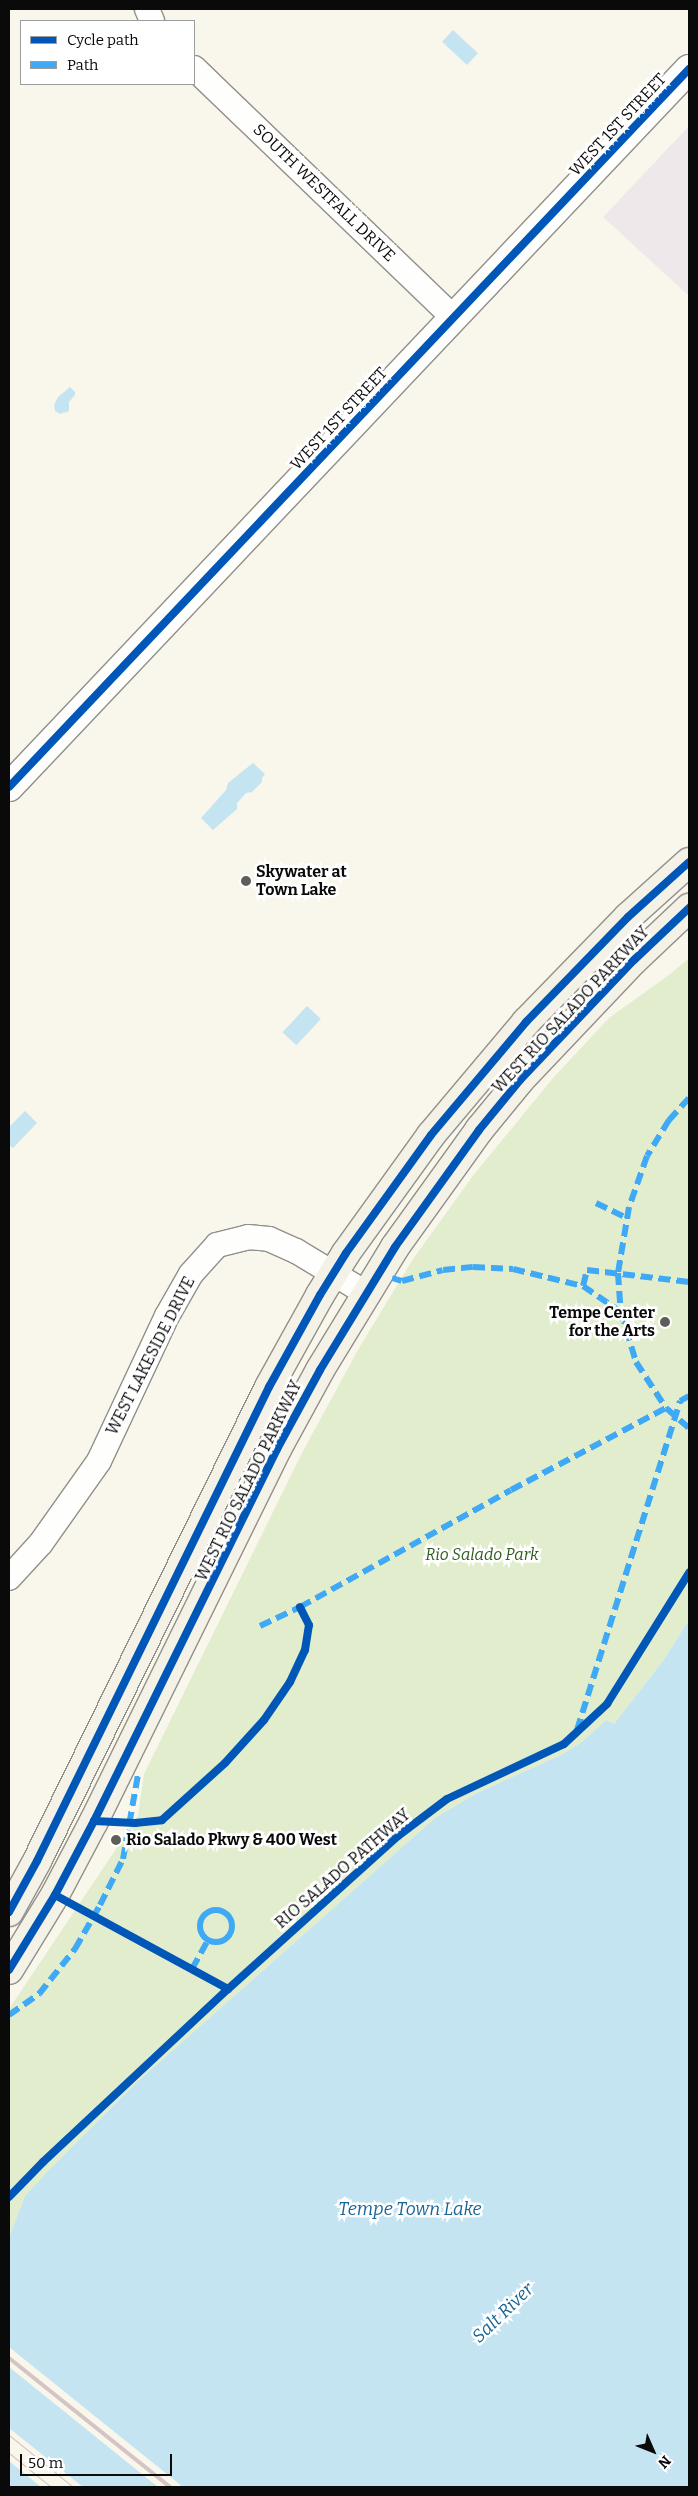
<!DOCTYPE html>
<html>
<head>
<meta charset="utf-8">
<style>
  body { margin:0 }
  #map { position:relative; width:698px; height:2496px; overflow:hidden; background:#f9f6ec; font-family:Bitter,serif }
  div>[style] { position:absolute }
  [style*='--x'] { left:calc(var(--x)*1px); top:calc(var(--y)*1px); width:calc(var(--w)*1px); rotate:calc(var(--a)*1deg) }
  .industrial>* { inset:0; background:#efe8ea }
  .green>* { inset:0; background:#e2edcd }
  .water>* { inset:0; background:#c4e4f1; transform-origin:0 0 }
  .pier>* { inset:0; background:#f9f6ec }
  .roads { filter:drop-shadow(1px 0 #92908c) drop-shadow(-1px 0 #92908c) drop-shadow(0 1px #92908c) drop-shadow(0 -1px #92908c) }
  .minor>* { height:24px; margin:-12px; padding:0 12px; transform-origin:12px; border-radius:12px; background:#fefefc }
  .tertiary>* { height:28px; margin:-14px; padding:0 14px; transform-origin:14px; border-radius:14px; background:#fefefc }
  .secondary>* { height:28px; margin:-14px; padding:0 14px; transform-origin:14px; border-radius:14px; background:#f4f2e7 }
  .tram>* { height:1px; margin:-0.5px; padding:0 0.5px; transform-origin:0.5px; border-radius:0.5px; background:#d5c4c4 }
  .rail>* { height:4px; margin:-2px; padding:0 2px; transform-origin:2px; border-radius:2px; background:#d5c4c4 }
  .quiet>* { height:6px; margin-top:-3px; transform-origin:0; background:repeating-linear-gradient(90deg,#3fa9f5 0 12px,transparent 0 18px) }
  .quiet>.ring { margin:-3px; padding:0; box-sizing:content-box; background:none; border:6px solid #3fa9f5; border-radius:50% }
  .cycleway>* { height:8px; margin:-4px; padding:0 4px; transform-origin:4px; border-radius:4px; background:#0057b8 }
  .dots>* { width:14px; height:14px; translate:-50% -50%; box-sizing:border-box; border:2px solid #fff; border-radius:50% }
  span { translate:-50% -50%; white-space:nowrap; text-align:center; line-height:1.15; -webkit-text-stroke:5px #fff; paint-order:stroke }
  .street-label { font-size:16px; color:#0a0a0a }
  .poi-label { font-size:16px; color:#0a0a0a; font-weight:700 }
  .left { translate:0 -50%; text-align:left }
  .right { translate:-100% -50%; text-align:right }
  .park-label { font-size:16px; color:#2e5d1e; font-style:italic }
  .water-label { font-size:18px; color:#196595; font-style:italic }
  .frame { position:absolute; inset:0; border:10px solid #0a0a0a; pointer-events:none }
  .legend { position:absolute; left:20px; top:20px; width:175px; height:65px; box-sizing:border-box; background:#fff; border:1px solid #9d9d9d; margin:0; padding:6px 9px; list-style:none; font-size:15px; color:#0a0a0a }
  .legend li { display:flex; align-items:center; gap:10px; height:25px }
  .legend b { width:25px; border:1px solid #9d9d9d }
  .north { position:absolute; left:628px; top:2426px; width:50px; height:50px; -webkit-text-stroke:4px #fff; paint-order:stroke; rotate:134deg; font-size:14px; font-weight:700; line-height:20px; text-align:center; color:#0a0a0a }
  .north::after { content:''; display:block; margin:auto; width:18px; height:22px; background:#0a0a0a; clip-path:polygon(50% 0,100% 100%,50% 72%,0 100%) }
  .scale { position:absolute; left:20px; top:2454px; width:152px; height:22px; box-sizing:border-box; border:2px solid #0a0a0a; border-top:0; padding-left:6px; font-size:15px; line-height:18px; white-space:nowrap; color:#0a0a0a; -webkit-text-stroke:4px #fff; paint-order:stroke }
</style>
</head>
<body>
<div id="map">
  <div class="industrial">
    <div style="clip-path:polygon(689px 126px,689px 296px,603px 217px)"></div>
  </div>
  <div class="green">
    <div style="clip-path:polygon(689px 958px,689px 1620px,663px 1661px,614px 1724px,606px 1720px,582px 1742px,563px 1754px,477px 1793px,435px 1818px,136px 2083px,50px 2169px,25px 2196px,9px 2238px,9px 2009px,138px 1816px,144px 1774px,303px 1451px,359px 1348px,413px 1259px,475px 1173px,554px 1077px,609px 1018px,669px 975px)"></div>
  </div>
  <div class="water">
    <div style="left:453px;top:30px;width:34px;height:16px;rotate:43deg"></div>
    <div style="clip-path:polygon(70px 387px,75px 392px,75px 395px,69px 402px,69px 411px,60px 414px,55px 411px,54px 405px,58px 397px)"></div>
    <div style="clip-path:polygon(253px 763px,265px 774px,262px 778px,262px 782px,252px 792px,246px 793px,237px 803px,237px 809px,213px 830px,201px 818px,226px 790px,228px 783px)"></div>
    <div style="left:307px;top:1006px;width:19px;height:36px;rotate:43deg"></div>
    <div style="clip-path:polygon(25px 1111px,37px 1123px,13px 1148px,9px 1145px,9px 1127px)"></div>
    <div style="clip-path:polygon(689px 1620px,689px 2487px,9px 2487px,9px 2238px,25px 2196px,50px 2169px,136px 2083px,435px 1818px,477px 1793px,563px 1754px,582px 1742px,606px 1720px,614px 1724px,663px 1661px)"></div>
  </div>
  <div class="pier">
    <div style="clip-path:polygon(9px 2347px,183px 2487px,158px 2487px,9px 2367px)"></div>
    <div style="clip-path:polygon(9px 2428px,83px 2487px,41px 2487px,9px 2461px)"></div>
  </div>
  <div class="roads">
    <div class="minor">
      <div style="--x:147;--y:9;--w:13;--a:67"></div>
      <div style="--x:194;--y:68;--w:361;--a:43.9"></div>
      <div style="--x:9;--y:1578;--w:47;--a:-47.6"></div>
      <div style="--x:41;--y:1543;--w:100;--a:-54.7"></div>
      <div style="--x:99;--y:1461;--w:160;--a:-64.9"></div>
      <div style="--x:167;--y:1316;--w:48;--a:-60.3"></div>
      <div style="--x:191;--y:1274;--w:39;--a:-48"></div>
      <div style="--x:217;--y:1245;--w:32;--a:-14"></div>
      <div style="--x:248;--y:1237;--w:21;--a:5"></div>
      <div style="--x:269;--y:1239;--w:30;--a:24"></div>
      <div style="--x:296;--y:1251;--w:82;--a:31"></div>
    </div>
    <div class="tertiary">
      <div style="--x:9;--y:787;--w:989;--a:-46.56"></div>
    </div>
    <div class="secondary">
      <div style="--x:9;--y:1912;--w:58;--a:-61.2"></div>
      <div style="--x:37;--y:1861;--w:528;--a:-63.92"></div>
      <div style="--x:269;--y:1387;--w:105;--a:-61"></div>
      <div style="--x:320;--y:1295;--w:49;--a:-58.2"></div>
      <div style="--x:346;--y:1253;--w:145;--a:-54.2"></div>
      <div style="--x:431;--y:1135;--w:148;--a:-49.9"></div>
      <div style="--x:526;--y:1022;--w:146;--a:-45.8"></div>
      <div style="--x:628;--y:917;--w:82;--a:-42"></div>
      <div style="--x:9;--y:1970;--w:88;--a:-58.5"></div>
      <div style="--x:55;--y:1895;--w:84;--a:-62.2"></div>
      <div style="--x:94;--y:1821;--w:415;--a:-63.8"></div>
      <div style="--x:277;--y:1449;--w:90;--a:-61.4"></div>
      <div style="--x:320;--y:1370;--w:144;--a:-58.6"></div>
      <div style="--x:395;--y:1247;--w:144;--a:-54.3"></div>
      <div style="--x:479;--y:1130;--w:65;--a:-50.6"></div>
      <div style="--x:520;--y:1080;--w:166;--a:-46.5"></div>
      <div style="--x:634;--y:960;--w:76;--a:-43.4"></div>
    </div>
  </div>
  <div class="tram">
    <div style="--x:9;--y:2435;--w:82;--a:39.1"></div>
    <div style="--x:9;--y:2453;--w:54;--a:39"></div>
  </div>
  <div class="rail">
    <div style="--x:9;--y:2358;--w:206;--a:38.7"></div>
  </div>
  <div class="quiet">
    <div style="--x:689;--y:1098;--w:30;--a:132"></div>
    <div style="--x:669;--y:1120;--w:42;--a:121.4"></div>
    <div style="--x:647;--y:1156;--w:54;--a:109.4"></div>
    <div style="--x:629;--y:1207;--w:67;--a:99.5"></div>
    <div style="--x:618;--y:1273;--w:39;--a:86"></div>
    <div style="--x:621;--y:1312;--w:52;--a:73.3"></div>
    <div style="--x:636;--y:1362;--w:55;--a:56.9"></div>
    <div style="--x:666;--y:1408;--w:30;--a:41"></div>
    <div style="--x:596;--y:1203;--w:34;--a:26"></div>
    <div style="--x:392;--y:1278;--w:10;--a:17"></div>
    <div style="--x:402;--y:1281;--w:42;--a:-15"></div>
    <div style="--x:443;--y:1270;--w:30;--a:-6"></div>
    <div style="--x:473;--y:1267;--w:40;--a:2.9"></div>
    <div style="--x:513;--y:1269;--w:72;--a:13.7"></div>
    <div style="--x:583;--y:1286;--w:46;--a:34.4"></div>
    <div style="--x:583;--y:1286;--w:16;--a:-76"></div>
    <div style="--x:587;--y:1270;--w:103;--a:6.7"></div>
    <div style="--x:260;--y:1626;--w:44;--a:-25.4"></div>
    <div style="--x:300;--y:1607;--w:241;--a:-29"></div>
    <div style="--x:511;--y:1490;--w:175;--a:-27.9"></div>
    <div style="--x:577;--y:1730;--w:345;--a:-72.6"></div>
    <div style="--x:680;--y:1401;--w:10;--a:-29"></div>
    <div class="ring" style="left:200px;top:1910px;width:26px;height:26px"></div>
    <div style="--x:192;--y:1969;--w:33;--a:-61"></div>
    <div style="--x:9;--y:2015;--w:37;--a:-35"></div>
    <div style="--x:39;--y:1994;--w:58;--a:-51.3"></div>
    <div style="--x:75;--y:1949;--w:51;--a:-60.4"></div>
    <div style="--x:100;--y:1905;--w:51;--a:-63.4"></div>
    <div style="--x:123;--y:1859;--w:85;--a:-79.9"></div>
  </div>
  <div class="cycleway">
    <div style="--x:9;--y:787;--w:989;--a:-46.56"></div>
    <div style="--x:94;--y:1821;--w:41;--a:2.8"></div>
    <div style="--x:135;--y:1823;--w:27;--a:-6"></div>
    <div style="--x:162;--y:1820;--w:85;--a:-42.1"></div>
    <div style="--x:225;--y:1763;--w:58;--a:-47.8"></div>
    <div style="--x:264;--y:1720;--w:46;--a:-55.6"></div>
    <div style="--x:290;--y:1682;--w:35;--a:-65"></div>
    <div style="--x:305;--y:1650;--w:25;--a:-81"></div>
    <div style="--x:309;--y:1625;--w:20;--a:-117"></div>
    <div style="--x:55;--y:1895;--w:197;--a:28.5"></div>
    <div style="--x:9;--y:1912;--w:58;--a:-61.2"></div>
    <div style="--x:37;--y:1861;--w:528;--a:-63.92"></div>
    <div style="--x:269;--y:1387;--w:105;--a:-61"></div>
    <div style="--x:320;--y:1295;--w:49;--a:-58.2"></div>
    <div style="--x:346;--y:1253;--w:145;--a:-54.2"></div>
    <div style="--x:431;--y:1135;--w:148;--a:-49.9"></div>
    <div style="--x:526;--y:1022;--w:146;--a:-45.8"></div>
    <div style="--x:628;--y:917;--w:82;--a:-42"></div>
    <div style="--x:9;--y:1970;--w:88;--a:-58.5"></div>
    <div style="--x:55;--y:1895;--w:84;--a:-62.2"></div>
    <div style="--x:94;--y:1821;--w:415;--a:-63.8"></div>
    <div style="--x:277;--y:1449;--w:90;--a:-61.4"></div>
    <div style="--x:320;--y:1370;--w:144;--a:-58.6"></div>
    <div style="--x:395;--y:1247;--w:144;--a:-54.3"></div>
    <div style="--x:479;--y:1130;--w:65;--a:-50.6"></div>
    <div style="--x:520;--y:1080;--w:166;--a:-46.5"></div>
    <div style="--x:634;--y:960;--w:76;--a:-43.4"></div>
    <div style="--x:9;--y:2197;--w:49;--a:-45.8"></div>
    <div style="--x:43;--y:2162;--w:253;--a:-43.1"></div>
    <div style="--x:228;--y:1989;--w:229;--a:-42"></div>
    <div style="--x:398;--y:1836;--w:61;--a:-37.1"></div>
    <div style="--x:447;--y:1799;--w:129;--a:-25.2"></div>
    <div style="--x:564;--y:1744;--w:59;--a:-42.9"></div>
    <div style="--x:607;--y:1704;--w:155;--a:-58"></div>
  </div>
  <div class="dots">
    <div style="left:246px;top:881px;background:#5e5d59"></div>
    <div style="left:665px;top:1322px;background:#5e5d59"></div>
    <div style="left:116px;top:1840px;background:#5e5d59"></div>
  </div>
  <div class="street-label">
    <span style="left:618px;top:125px;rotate:-47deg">WEST 1ST STREET</span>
    <span style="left:324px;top:193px;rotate:44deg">SOUTH WESTFALL DRIVE</span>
    <span style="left:339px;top:419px;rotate:-47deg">WEST 1ST STREET</span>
    <span style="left:571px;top:1010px;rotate:-47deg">WEST RIO SALADO PARKWAY</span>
    <span style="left:151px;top:1356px;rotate:-63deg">WEST LAKESIDE DRIVE</span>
    <span style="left:249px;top:1481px;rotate:-64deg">WEST RIO SALADO PARKWAY</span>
    <span style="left:343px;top:1869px;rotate:-41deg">RIO SALADO PATHWAY</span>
  </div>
  <div class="poi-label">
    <span class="left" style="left:256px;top:881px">Skywater at<br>Town Lake</span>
    <span class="right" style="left:655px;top:1322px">Tempe Center<br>for the Arts</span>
    <span class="left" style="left:126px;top:1840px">Rio Salado Pkwy &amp; 400 West</span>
  </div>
  <div class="park-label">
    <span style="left:482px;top:1555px">Rio Salado Park</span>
  </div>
  <div class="water-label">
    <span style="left:410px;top:2209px">Tempe Town Lake</span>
    <span style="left:503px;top:2313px;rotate:-44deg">Salt River</span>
  </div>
  <div class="frame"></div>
  <ul class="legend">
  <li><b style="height:6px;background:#0057b8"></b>Cycle path</li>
  <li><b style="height:6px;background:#3fa9f5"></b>Path</li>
  </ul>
  <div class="north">N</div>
  <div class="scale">50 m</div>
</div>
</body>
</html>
